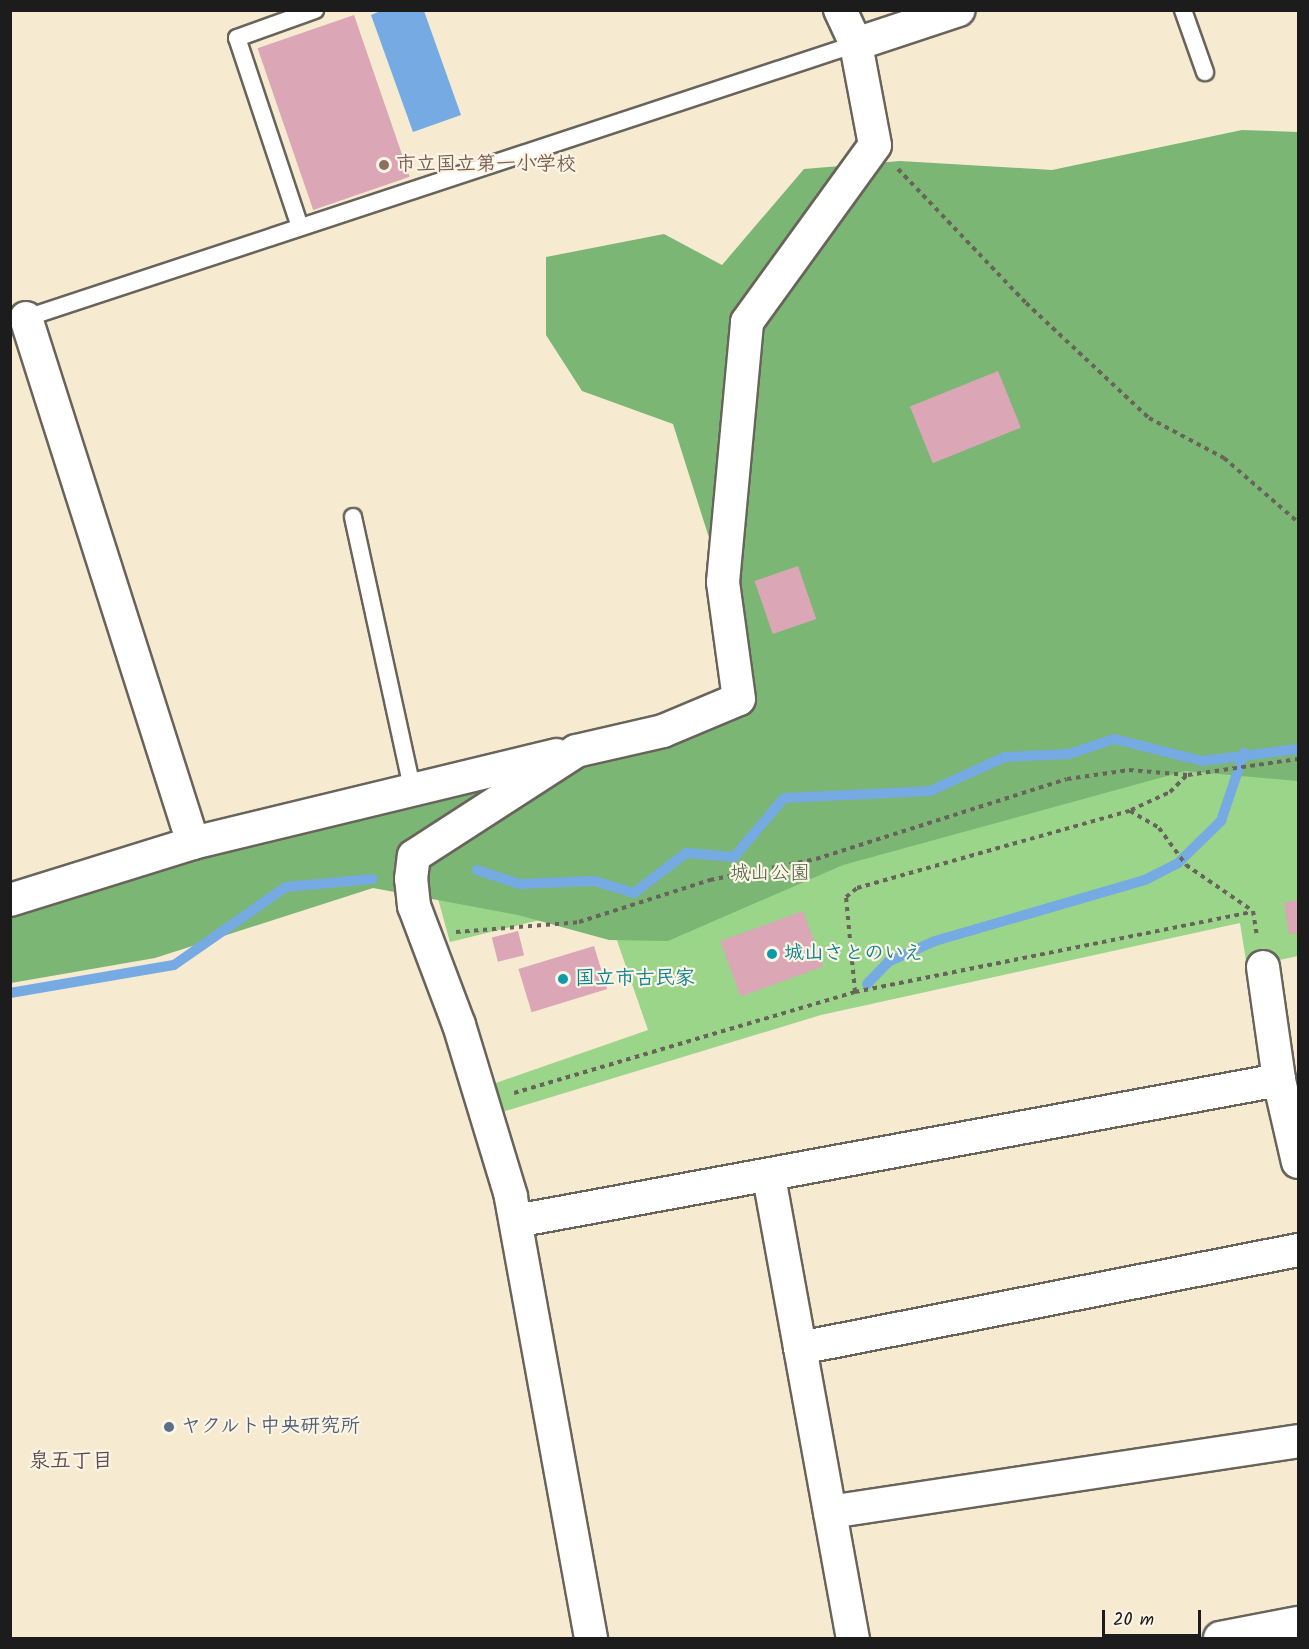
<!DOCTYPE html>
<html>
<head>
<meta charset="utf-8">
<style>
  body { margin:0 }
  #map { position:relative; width:1309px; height:1649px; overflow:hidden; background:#f6ead1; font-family:Kalam,"Klee One",sans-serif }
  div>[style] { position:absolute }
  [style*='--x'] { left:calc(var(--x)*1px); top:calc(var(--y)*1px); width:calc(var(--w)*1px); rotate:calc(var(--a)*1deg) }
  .green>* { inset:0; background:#9ad589 }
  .forest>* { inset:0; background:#7bb675 }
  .water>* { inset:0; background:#75aae3 }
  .stream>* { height:10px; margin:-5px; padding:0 5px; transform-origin:5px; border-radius:5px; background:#75aae3 }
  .building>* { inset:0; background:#dba6b6; transform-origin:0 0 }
  .path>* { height:4px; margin-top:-2px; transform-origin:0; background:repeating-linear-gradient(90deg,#68645b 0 4.5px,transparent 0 9px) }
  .roads { filter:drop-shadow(2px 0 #68645b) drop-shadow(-2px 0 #68645b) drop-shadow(0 2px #68645b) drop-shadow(0 -2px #68645b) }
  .lane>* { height:16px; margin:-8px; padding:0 8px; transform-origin:8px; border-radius:8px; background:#fff }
  .street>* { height:32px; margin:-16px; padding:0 16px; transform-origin:16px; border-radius:16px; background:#fff }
  .dots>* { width:16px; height:16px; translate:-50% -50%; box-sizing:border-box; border:3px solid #fcf5e5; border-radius:50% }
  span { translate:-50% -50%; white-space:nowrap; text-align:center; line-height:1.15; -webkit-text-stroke:4.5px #fcf5e5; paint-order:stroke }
  .education-label { font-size:20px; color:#785e54; font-weight:700 }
  .left { translate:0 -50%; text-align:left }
  .park-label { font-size:20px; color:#485d42 }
  .culture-label { font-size:20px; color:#0d838f; font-weight:700 }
  .service-label { font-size:20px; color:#4e5e75; font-weight:700 }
  .neighbourhood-label { font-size:21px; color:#5f4c52; font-weight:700 }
  .frame { position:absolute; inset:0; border:12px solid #1c1c1c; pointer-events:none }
  .scale { position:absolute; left:1102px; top:1610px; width:99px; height:27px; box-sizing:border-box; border:3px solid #1c1c1c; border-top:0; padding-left:8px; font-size:18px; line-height:21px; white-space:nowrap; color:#1c1c1c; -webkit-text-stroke:4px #fcf5e5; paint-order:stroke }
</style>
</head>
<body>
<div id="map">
  <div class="green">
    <div style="clip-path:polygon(1298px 647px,1298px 956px,1247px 967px,1240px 923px,821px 1015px,502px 1112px,493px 1084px,648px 1030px,613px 929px,581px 910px,450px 942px,430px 870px)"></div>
  </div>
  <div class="forest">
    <div style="clip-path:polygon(1242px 130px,1298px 132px,1298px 781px,1185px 771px,843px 865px,668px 941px,609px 940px,518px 915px,373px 888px,155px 958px,11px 983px,11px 900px,739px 699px,723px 582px,673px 424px,582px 391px,546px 335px,546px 257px,664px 234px,722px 265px,804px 169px,900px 161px,1052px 170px)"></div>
  </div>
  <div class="water">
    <div style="clip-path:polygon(383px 10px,424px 11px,461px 115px,413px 132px,371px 15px)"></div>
  </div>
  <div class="stream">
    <div style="--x:477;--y:870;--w:44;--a:18.4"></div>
    <div style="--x:519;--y:884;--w:75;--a:-2.3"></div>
    <div style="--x:594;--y:881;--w:42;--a:16.7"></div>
    <div style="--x:634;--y:893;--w:66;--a:-37.6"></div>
    <div style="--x:686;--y:853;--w:48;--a:4.8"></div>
    <div style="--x:734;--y:857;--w:77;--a:-49.7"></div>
    <div style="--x:784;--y:798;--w:146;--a:-2.7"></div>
    <div style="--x:930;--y:791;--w:82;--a:-24.4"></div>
    <div style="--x:1005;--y:757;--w:64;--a:-2.7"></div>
    <div style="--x:1069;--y:754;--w:47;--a:-18.4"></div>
    <div style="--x:1114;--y:739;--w:91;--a:14"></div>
    <div style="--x:1202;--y:761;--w:97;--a:-7.1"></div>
    <div style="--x:867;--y:984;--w:30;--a:-46"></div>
    <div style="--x:888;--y:962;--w:51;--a:-24.1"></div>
    <div style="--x:935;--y:941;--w:219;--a:-16.2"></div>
    <div style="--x:1145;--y:880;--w:36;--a:-27"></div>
    <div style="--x:1177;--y:864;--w:62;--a:-44.3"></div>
    <div style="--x:1221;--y:821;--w:72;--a:-71.3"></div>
    <div style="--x:10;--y:993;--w:166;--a:-9.7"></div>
    <div style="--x:174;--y:965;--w:136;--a:-34.9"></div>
    <div style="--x:286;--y:887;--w:87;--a:-5.3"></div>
  </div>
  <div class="building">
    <div style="left:354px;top:15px;width:171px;height:102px;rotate:71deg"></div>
    <div style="left:998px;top:371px;width:61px;height:95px;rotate:68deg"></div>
    <div style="left:798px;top:566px;width:56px;height:46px;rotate:71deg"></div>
    <div style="clip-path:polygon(1297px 900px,1298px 933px,1289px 934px,1284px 903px)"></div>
    <div style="left:803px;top:911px;width:59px;height:88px;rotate:70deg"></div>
    <div style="left:518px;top:931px;width:25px;height:27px;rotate:76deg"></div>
    <div style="left:594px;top:946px;width:45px;height:79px;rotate:73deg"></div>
  </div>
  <div class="path">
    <div style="--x:898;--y:169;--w:185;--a:46.3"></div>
    <div style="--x:1026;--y:303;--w:168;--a:43.1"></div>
    <div style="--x:1149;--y:418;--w:85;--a:28.1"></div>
    <div style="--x:1224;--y:458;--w:98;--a:40.9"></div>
    <div style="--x:1131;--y:810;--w:43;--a:-24.8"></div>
    <div style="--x:1170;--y:792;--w:24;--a:-45"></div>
    <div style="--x:456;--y:932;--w:123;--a:-4.6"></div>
    <div style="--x:579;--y:922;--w:138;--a:-17.8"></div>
    <div style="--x:710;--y:880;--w:108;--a:-11.2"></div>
    <div style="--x:816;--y:859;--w:263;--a:-17.7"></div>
    <div style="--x:1067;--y:779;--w:63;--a:-8.3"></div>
    <div style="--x:1129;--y:770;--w:59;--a:4.8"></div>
    <div style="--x:1188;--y:775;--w:111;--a:-8.3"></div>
    <div style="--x:855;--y:992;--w:404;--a:-11.4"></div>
    <div style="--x:514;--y:1093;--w:356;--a:-16.5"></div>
    <div style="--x:855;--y:992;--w:95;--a:-95.4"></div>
    <div style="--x:846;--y:897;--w:14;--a:-39"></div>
    <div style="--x:857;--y:888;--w:284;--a:-15.8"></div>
    <div style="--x:1130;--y:811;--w:34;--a:30"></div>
    <div style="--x:1159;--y:828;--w:46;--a:53.9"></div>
    <div style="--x:1186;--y:865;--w:81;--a:34.5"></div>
    <div style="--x:1253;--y:911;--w:24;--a:81"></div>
  </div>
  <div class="roads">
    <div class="lane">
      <div style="--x:1183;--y:10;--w:66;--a:70.5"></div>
      <div style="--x:300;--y:227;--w:199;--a:-108.4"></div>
      <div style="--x:237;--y:38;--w:83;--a:-19.7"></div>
      <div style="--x:26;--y:318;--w:874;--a:-18.27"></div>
      <div style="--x:353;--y:517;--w:276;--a:77.7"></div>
    </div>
    <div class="street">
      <div style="--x:856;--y:44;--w:108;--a:-18.3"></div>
      <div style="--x:26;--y:318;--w:551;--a:72.35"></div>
      <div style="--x:10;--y:900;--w:192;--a:-17.3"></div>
      <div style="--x:193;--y:843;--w:374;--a:-13.6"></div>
      <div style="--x:1263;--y:967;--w:114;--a:81.9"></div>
      <div style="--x:1279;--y:1080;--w:84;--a:77"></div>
      <div style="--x:769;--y:1177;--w:469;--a:79.7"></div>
      <div style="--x:516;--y:1221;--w:776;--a:-10.47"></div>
      <div style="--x:800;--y:1348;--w:508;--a:-11.13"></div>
      <div style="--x:830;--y:1512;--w:473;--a:-8.6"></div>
      <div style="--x:591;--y:1638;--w:449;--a:-100.3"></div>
      <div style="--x:511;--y:1196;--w:179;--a:-106.9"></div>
      <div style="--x:459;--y:1025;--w:127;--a:-110.7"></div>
      <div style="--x:414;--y:906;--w:27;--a:-96"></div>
      <div style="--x:411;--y:879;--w:23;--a:-83"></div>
      <div style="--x:414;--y:856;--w:193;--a:-32.9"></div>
      <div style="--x:576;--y:751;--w:89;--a:-12.9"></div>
      <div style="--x:663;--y:731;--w:82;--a:-22.8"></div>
      <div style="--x:739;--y:699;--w:118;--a:-97.8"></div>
      <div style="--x:723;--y:582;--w:261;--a:-84.7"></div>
      <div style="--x:747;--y:322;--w:218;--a:-54.1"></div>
      <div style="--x:875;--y:145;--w:103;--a:-100.7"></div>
      <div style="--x:856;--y:44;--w:38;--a:-115"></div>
      <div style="--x:1220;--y:1638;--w:79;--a:-10.9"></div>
    </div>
  </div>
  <div class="dots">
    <div style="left:384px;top:165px;background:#8d6e63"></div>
    <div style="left:772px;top:954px;background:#0f9aa8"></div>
    <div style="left:563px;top:979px;background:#0f9aa8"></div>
    <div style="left:169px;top:1427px;background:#5c6f8a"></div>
  </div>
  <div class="education-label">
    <span class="left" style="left:396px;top:165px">市立国立第一小学校</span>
  </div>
  <div class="park-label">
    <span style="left:770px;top:874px">城山公園</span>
  </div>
  <div class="culture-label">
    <span class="left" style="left:784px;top:954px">城山さとのいえ</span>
    <span class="left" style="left:575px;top:979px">国立市古民家</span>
  </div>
  <div class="service-label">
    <span class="left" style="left:181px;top:1427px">ヤクルト中央研究所</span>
  </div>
  <div class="neighbourhood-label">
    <span style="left:71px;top:1462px">泉五丁目</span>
  </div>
  <div class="frame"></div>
  <div class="scale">20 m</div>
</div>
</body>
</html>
